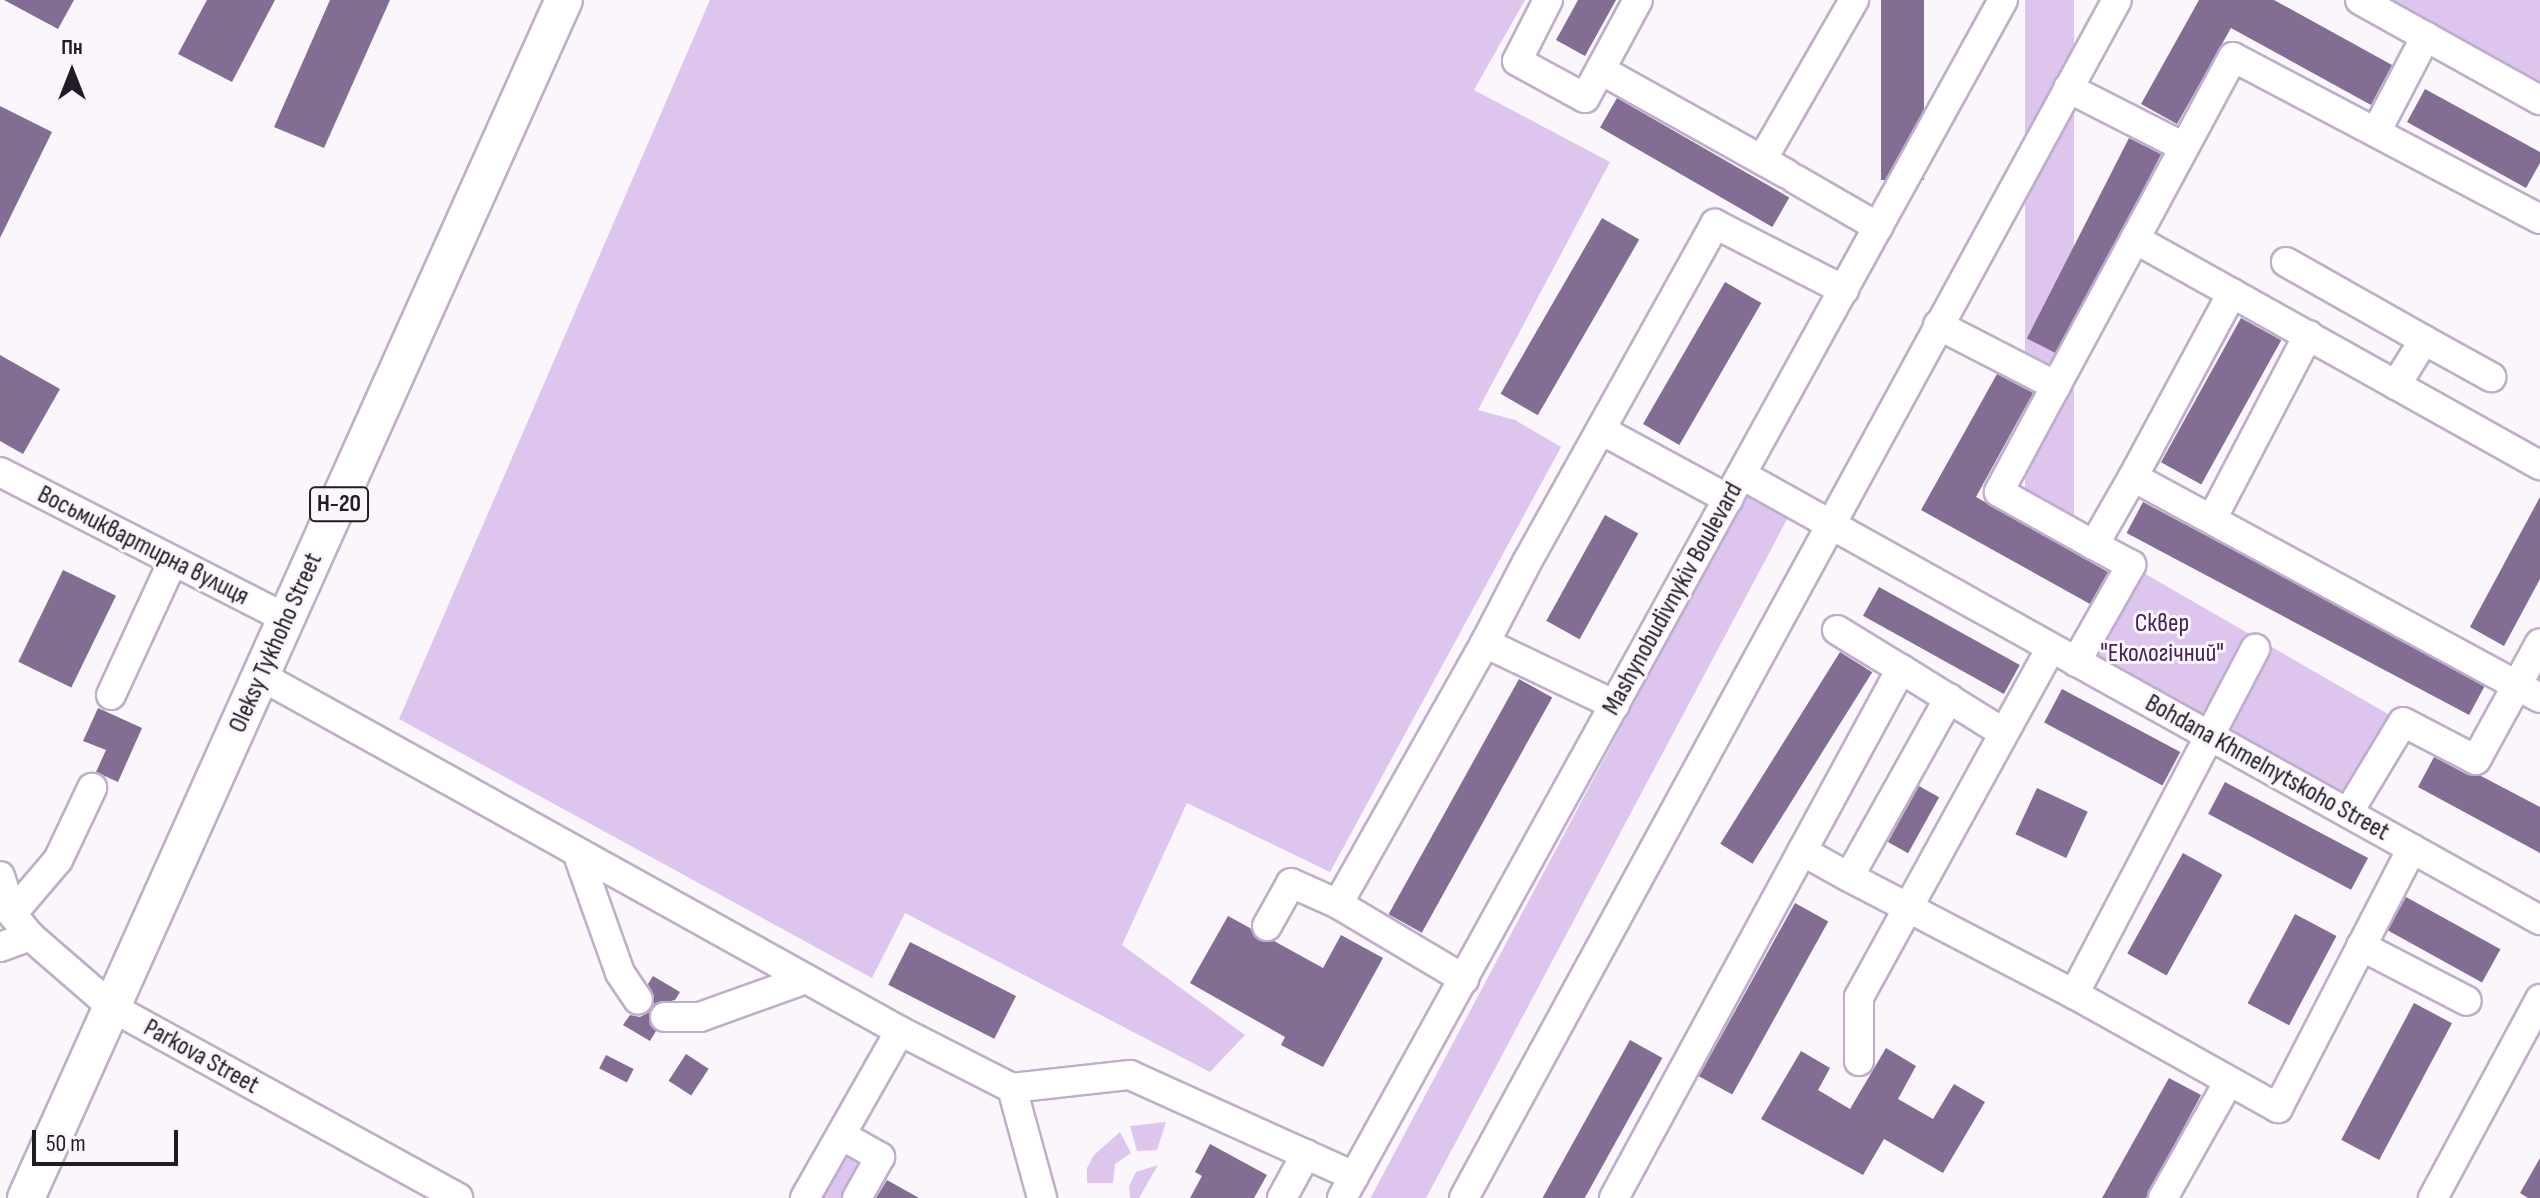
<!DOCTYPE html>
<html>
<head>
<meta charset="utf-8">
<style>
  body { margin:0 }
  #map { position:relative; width:2540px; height:1198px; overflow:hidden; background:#faf6fc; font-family:"Sofia Sans Condensed",sans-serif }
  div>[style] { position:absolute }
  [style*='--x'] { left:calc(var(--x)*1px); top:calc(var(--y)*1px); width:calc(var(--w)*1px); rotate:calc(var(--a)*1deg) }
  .green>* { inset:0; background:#ddc5ed; transform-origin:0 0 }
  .building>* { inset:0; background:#836d92; transform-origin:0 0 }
  .roads { filter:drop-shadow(2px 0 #bfadcb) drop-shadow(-2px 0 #bfadcb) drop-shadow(0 2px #bfadcb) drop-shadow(0 -2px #bfadcb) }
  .minor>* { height:28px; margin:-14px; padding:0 14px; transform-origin:14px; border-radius:14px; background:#fff }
  .major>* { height:36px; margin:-18px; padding:0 18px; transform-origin:18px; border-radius:18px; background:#fff }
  span { translate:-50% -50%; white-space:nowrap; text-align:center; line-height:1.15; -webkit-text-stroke:6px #faf6fc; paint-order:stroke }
  .shield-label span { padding:2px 6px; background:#faf6fc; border:2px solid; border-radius:6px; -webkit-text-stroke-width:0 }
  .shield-label { font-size:24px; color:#221b26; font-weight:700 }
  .street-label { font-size:26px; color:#221b26 }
  .park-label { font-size:26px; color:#442456 }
  .north { position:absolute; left:32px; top:32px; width:80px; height:80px; -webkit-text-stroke:6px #faf6fc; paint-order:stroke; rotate:0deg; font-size:22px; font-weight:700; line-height:32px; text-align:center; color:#221b26 }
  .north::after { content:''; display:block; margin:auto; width:28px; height:36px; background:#221b26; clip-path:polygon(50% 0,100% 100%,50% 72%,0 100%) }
  .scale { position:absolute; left:32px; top:1130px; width:146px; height:36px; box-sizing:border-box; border:4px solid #221b26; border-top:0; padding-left:10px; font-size:24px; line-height:28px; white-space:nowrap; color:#221b26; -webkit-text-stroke:6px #faf6fc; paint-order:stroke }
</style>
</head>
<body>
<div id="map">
  <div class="green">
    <div style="clip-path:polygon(710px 0,1525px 0,1474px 90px,1610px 162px,1478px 410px,1515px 420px,1561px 447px,1330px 872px,1187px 803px,1122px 945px,1245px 1035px,1210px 1072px,905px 913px,872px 978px,399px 719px)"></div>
    <div style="left:2025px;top:0;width:49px;height:541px"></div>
    <div style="clip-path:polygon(2382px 0,2540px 0,2540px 86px)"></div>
    <div style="left:1746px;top:492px;width:49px;height:802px;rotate:28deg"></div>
    <div style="left:2135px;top:568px;width:296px;height:96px;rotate:30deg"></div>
    <div style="clip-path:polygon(1166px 1122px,1157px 1150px,1137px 1151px,1130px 1126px)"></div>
    <div style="clip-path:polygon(1120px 1132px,1131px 1153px,1115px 1164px,1113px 1183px,1087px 1183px,1087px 1168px,1094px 1155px)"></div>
    <div style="clip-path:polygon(845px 1153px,866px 1162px,847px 1198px,820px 1198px)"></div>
    <div style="clip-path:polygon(1158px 1165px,1139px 1198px,1130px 1198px,1129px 1186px,1136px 1172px)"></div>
  </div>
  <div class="building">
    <div style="clip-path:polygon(4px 0,74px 0,58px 29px)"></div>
    <div style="clip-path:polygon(207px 0,275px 0,232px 82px,178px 54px)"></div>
    <div style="clip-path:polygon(330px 0,390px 0,324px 148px,274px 127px)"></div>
    <div style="clip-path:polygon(1578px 0,1616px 0,1585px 56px,1556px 40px)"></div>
    <div style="left:1881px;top:0;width:43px;height:180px"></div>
    <div style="clip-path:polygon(2199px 0,2274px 0,2392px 65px,2371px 105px,2231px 28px,2177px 124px,2141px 104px)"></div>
    <div style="clip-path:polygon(2425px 89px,2540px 152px,2540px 163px,2526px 188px,2407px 122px)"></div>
    <div style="left:1617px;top:98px;width:199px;height:34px;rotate:30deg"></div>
    <div style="clip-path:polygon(0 106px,52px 132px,0 238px)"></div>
    <div style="left:2129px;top:138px;width:36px;height:225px;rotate:27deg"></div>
    <div style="left:1602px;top:218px;width:43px;height:203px;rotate:30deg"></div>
    <div style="left:1725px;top:282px;width:42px;height:164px;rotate:30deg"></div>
    <div style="left:2241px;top:318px;width:46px;height:165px;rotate:29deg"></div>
    <div style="clip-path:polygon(0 355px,60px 389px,23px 454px,0 441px)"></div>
    <div style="clip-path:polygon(1997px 374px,2033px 393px,1976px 497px,2108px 572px,2090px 604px,1921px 510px)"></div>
    <div style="clip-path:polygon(2540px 497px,2540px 579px,2504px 646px,2470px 627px)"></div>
    <div style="left:2143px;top:502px;width:388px;height:35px;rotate:28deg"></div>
    <div style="left:1605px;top:515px;width:38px;height:121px;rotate:29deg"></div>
    <div style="left:63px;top:570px;width:59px;height:102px;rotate:26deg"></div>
    <div style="left:1879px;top:587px;width:161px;height:33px;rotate:29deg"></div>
    <div style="left:1840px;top:652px;width:38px;height:226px;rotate:32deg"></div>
    <div style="left:1519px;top:679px;width:38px;height:269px;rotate:29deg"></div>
    <div style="left:2062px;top:689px;width:134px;height:38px;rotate:28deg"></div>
    <div style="clip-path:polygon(98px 708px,142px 728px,118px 782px,96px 772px,106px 750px,83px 741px)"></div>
    <div style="clip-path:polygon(2434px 757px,2468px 775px,2481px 776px,2540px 807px,2540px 853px,2418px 787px)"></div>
    <div style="left:2225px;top:782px;width:162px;height:36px;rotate:28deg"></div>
    <div style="left:1919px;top:786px;width:23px;height:64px;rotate:29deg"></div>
    <div style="left:2037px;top:788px;width:56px;height:51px;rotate:25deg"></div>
    <div style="left:2183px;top:853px;width:45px;height:115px;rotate:29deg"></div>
    <div style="left:2406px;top:897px;width:108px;height:38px;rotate:29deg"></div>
    <div style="left:1795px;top:903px;width:38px;height:198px;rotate:29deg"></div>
    <div style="left:2295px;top:914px;width:47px;height:101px;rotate:28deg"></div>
    <div style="clip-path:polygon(1228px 916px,1250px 928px,1258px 940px,1274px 941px,1323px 968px,1341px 935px,1383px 958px,1323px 1067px,1281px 1045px,1285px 1037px,1190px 983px)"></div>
    <div style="left:910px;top:942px;width:119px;height:48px;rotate:27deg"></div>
    <div style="clip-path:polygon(653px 976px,680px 992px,675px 1000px,654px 1005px,648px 984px)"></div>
    <div style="left:2414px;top:1003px;width:43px;height:155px;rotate:28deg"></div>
    <div style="clip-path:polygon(649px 1012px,650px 1025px,656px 1031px,650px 1041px,623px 1025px,630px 1015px,640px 1017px)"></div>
    <div style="left:1630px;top:1040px;width:37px;height:180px;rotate:29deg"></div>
    <div style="clip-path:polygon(1886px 1048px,1916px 1066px,1898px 1099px,1933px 1119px,1954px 1084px,1985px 1102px,1943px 1173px,1884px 1139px,1863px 1175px,1761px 1119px,1801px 1051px,1830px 1068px,1818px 1090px,1850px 1109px)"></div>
    <div style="left:686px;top:1054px;width:27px;height:32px;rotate:33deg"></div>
    <div style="left:606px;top:1055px;width:31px;height:15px;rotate:27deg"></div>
    <div style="clip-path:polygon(2169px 1078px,2201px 1095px,2146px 1198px,2102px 1198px)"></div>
    <div style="clip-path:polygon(1210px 1144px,1267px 1175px,1254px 1198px,1190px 1198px,1202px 1176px,1195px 1172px)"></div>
    <div style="clip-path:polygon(2540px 1158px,2540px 1198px,2528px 1198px,2520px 1193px)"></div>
    <div style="clip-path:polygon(887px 1180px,919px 1198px,876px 1198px)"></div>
  </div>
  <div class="roads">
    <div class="minor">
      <div style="--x:1548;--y:0;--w:68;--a:116.9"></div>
      <div style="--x:1517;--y:61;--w:77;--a:28.6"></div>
      <div style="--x:1585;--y:98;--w:111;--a:-61.6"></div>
      <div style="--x:2360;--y:0;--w:206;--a:29.1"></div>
      <div style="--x:1601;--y:70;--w:213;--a:29.2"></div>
      <div style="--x:2068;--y:88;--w:130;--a:27"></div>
      <div style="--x:2376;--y:132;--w:108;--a:-62.5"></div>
      <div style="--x:1762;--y:160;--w:185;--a:-60.1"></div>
      <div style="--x:1795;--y:179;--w:96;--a:30"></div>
      <div style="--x:2540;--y:219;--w:347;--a:-152.2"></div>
      <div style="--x:2233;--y:57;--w:494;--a:118.3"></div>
      <div style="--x:1999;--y:492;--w:109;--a:29.2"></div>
      <div style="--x:2094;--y:545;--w:78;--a:-60.2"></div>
      <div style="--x:2133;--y:477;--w:463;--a:28.5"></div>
      <div style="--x:2135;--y:239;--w:464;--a:29.2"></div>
      <div style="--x:2286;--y:262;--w:159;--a:29.5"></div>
      <div style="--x:2424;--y:340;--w:53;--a:121.9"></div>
      <div style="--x:1938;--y:325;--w:133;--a:27.3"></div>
      <div style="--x:2424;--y:340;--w:77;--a:28.9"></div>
      <div style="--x:1601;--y:430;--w:145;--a:28.5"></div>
      <div style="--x:0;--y:472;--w:322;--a:27.1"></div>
      <div style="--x:1742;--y:475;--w:914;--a:29.15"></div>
      <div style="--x:2133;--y:477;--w:209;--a:-61.7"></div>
      <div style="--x:2212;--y:519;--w:208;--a:-62.4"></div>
      <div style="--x:1837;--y:630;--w:75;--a:31.4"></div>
      <div style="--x:2076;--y:662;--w:112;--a:-60.4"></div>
      <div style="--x:2131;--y:565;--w:42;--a:-151.6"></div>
      <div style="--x:261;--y:676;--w:731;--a:29.05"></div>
      <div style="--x:900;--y:1031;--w:126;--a:27"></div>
      <div style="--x:1012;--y:1088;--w:119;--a:-6.3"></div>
      <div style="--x:1130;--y:1075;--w:246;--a:24.3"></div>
      <div style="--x:111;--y:695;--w:148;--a:-65.2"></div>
      <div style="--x:1615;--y:705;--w:144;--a:-154.5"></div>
      <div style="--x:1485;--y:643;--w:91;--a:-62.6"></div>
      <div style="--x:1527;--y:562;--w:387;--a:-60.9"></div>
      <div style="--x:1715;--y:224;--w:145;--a:27.1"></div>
      <div style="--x:2348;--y:813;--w:106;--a:-58.9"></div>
      <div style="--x:2403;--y:722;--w:82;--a:27.5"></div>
      <div style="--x:2476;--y:760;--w:133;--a:-61.3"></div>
      <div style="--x:1802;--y:851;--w:54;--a:29"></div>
      <div style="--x:1849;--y:877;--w:205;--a:-60.8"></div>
      <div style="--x:577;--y:852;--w:128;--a:70.4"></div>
      <div style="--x:620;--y:973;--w:32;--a:56"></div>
      <div style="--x:0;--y:876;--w:40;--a:72"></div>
      <div style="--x:1849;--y:877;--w:254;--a:27.5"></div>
      <div style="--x:2074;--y:994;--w:234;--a:29.2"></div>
      <div style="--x:2278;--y:1108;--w:292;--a:-62.7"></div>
      <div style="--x:1338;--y:904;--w:300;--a:-60.6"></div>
      <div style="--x:1267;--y:926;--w:49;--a:-60.8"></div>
      <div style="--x:1291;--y:883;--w:51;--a:24.1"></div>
      <div style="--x:1338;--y:904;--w:147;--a:30.8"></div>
      <div style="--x:30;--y:936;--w:28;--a:-129"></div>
      <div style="--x:12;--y:914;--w:71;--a:-49.6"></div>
      <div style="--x:58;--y:860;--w:80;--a:-64.7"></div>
      <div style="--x:2361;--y:946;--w:119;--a:27.4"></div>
      <div style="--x:0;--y:947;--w:32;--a:-20"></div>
      <div style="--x:30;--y:936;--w:110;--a:40.9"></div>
      <div style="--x:113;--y:1008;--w:394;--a:28.8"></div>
      <div style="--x:2074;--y:994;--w:390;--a:-62.3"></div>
      <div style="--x:665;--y:1017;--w:35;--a:0"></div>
      <div style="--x:700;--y:1017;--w:113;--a:-19.7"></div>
      <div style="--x:1859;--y:1061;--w:64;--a:-90"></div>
      <div style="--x:1859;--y:997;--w:398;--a:-61.2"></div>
      <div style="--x:1012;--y:1088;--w:114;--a:74.7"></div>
      <div style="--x:841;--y:1135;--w:45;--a:29.4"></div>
      <div style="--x:880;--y:1157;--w:47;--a:119.3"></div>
      <div style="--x:805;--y:1198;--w:192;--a:-60.4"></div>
      <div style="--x:1282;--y:1198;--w:50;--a:-61.4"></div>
      <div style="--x:1342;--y:1198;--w:1368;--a:-61.11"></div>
      <div style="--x:1464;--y:1198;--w:1364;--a:-61.41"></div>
      <div style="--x:1614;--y:1198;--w:602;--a:-61.52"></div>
      <div style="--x:1901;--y:669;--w:121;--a:31.9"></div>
      <div style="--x:2163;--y:1198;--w:134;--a:-60.6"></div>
      <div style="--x:2433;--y:1198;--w:226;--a:-61.7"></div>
    </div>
    <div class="major">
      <div style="--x:26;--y:1198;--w:1313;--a:-65.82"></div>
    </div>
  </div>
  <div class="shield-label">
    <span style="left:339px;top:504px">Н-20</span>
  </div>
  <div class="street-label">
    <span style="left:143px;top:546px;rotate:27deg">Восьмиквартирна вулиця</span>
    <span style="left:1673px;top:599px;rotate:-61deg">Mashynobudivnykiv Boulevard</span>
    <span style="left:276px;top:643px;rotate:-66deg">Oleksy Tykhoho Street</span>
    <span style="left:2267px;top:768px;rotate:29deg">Bohdana Khmelnytskoho Street</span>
    <span style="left:201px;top:1057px;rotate:29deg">Parkova Street</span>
  </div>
  <div class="park-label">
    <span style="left:2162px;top:639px">Сквер<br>"Екологічний"</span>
  </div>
  <div class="north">Пн</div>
  <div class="scale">50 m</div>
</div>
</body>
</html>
